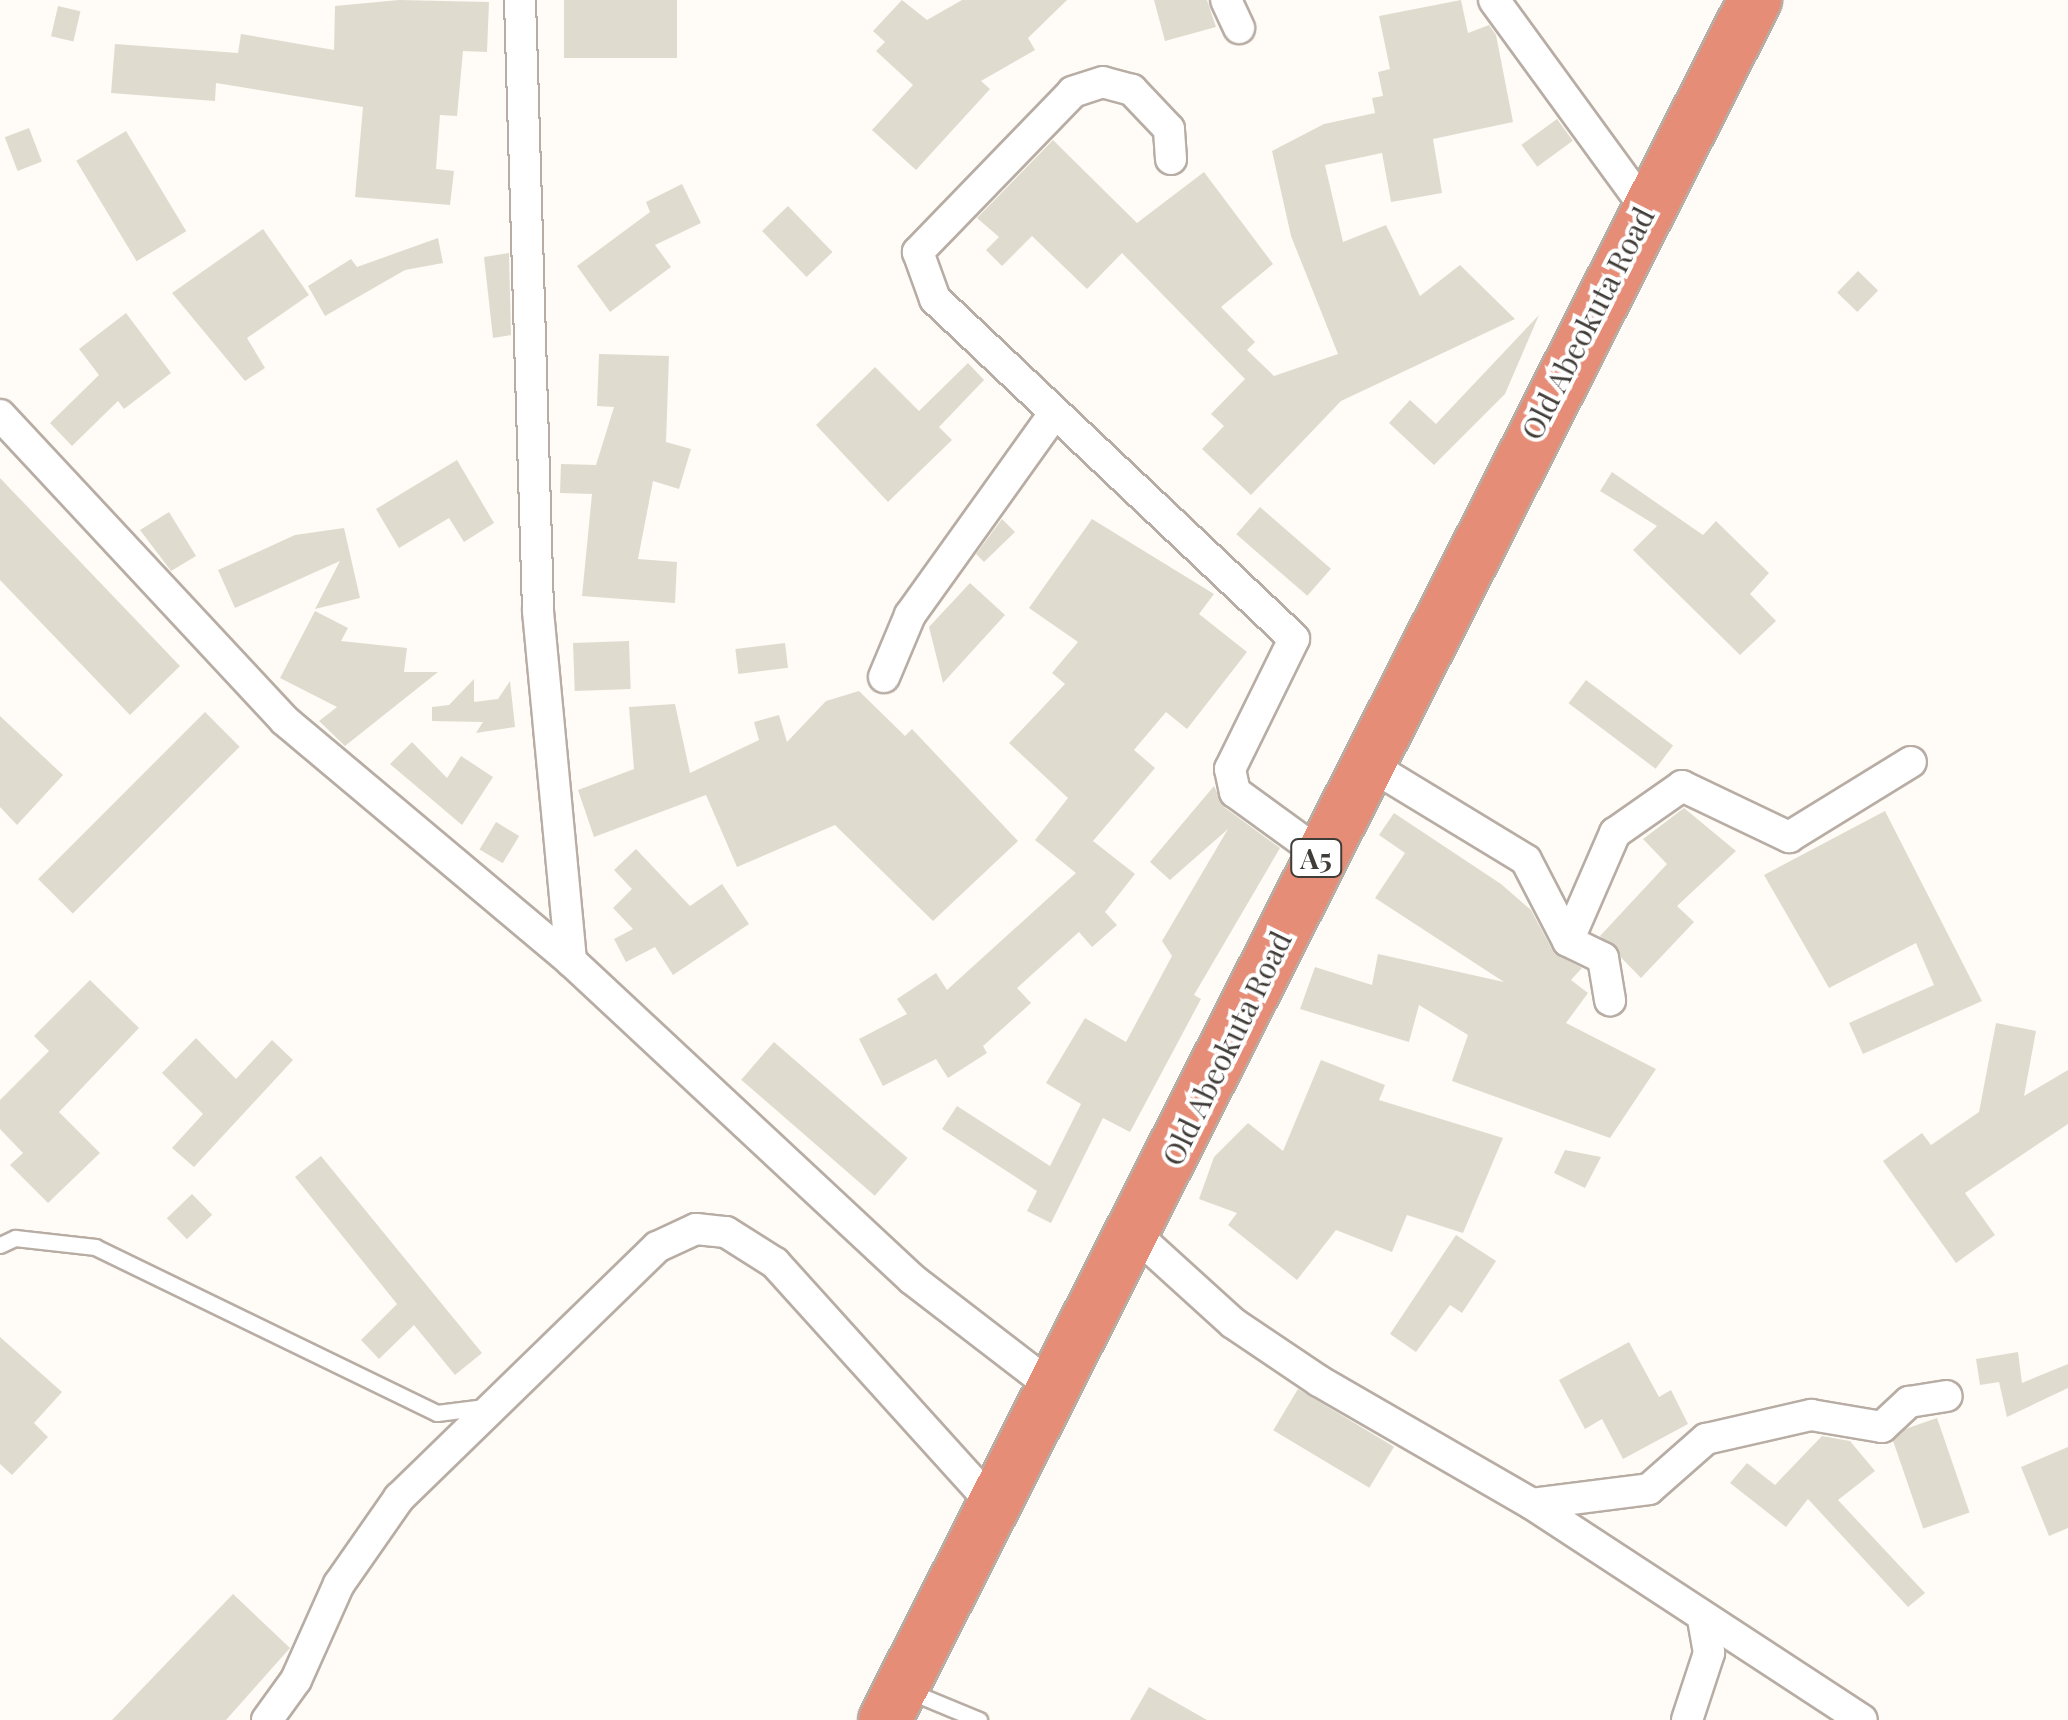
<!DOCTYPE html>
<html>
<head>
<meta charset="utf-8">
<style>
  body { margin:0 }
  #map { position:relative; width:2068px; height:1720px; overflow:hidden; background:#fffbf6; font-family:"Playfair Display",serif }
  div>[style] { position:absolute }
  [style*='--x'] { left:calc(var(--x)*1px); top:calc(var(--y)*1px); width:calc(var(--w)*1px); rotate:calc(var(--a)*1deg) }
  .building>* { inset:0; background:#dfdccf; transform-origin:0 0 }
  .roads { filter:drop-shadow(2px 0 #b8ada4) drop-shadow(-2px 0 #b8ada4) drop-shadow(0 2px #b8ada4) drop-shadow(0 -2px #b8ada4) }
  .lane>* { height:15px; margin:-7.5px; padding:0 7.5px; transform-origin:7.5px; border-radius:7.5px; background:#fff }
  .street>* { height:30px; margin:-15px; padding:0 15px; transform-origin:15px; border-radius:15px; background:#fff }
  .highway>* { height:52px; margin:-26px; padding:0 26px; transform-origin:26px; border-radius:26px; background:#e68d78 }
  span { translate:-50% -50%; white-space:nowrap; text-align:center; line-height:1.15; -webkit-text-stroke:8px #fff; paint-order:stroke }
  .shield-label span { padding:2px 8px; background:#fff; border:2px solid; border-radius:8px; -webkit-text-stroke-width:0 }
  .shield-label { font-size:28px; color:#403c38; font-weight:700 }
  .street-label { font-size:30px; color:#403c38 }
</style>
</head>
<body>
<div id="map">
  <div class="building">
    <div style="clip-path:polygon(399px 0,489px 2px,487px 52px,463px 51px,457px 116px,440px 115px,436px 169px,454px 171px,450px 205px,355px 197px,363px 107px,216px 83px,215px 101px,111px 93px,115px 44px,238px 53px,241px 34px,334px 50px,335px 6px)"></div>
    <div style="left:564px;top:0;width:113px;height:58px"></div>
    <div style="clip-path:polygon(902px 0,927px 20px,962px 0,1067px 0,1028px 38px,1035px 50px,981px 81px,990px 89px,916px 170px,872px 130px,913px 85px,876px 51px,885px 42px,873px 31px)"></div>
    <div style="clip-path:polygon(1154px 0,1207px 0,1216px 27px,1165px 41px)"></div>
    <div style="clip-path:polygon(1461px 0,1468px 33px,1489px 25px,1496px 35px,1513px 122px,1433px 139px,1442px 193px,1391px 202px,1382px 153px,1325px 165px,1343px 242px,1386px 225px,1420px 296px,1460px 265px,1515px 319px,1341px 401px,1251px 495px,1202px 449px,1224px 426px,1211px 414px,1245px 379px,1122px 253px,1087px 289px,1032px 236px,1002px 266px,986px 250px,999px 237px,977px 218px,1053px 140px,1137px 223px,1204px 172px,1273px 264px,1221px 307px,1255px 342px,1247px 350px,1274px 376px,1338px 354px,1291px 236px,1272px 151px,1324px 124px,1375px 113px,1372px 98px,1383px 96px,1378px 72px,1390px 69px,1379px 16px)"></div>
    <div style="left:58px;top:6px;width:23px;height:31px;rotate:13deg"></div>
    <div style="left:1557px;top:119px;width:27px;height:44px;rotate:54deg"></div>
    <div style="left:29px;top:128px;width:36px;height:26px;rotate:69deg"></div>
    <div style="left:126px;top:131px;width:117px;height:58px;rotate:59deg"></div>
    <div style="clip-path:polygon(682px 184px,701px 223px,655px 245px,671px 267px,610px 312px,577px 266px,650px 212px,646px 202px)"></div>
    <div style="left:788px;top:206px;width:64px;height:36px;rotate:46deg"></div>
    <div style="clip-path:polygon(263px 229px,309px 295px,247px 338px,265px 368px,245px 381px,172px 293px)"></div>
    <div style="clip-path:polygon(438px 238px,443px 263px,405px 270px,325px 316px,308px 286px,351px 259px,357px 267px)"></div>
    <div style="clip-path:polygon(509px 253px,511px 335px,493px 338px,484px 257px)"></div>
    <div style="left:1858px;top:271px;width:28px;height:30px;rotate:44deg"></div>
    <div style="clip-path:polygon(126px 313px,171px 373px,124px 409px,118px 401px,72px 446px,50px 423px,99px 375px,79px 349px)"></div>
    <div style="clip-path:polygon(1539px 315px,1505px 394px,1434px 465px,1389px 423px,1410px 400px,1436px 424px)"></div>
    <div style="clip-path:polygon(599px 354px,669px 356px,666px 442px,691px 449px,679px 489px,653px 481px,638px 559px,677px 562px,675px 603px,582px 596px,592px 494px,560px 493px,561px 464px,596px 465px,614px 407px,597px 406px)"></div>
    <div style="clip-path:polygon(968px 363px,984px 380px,939px 427px,952px 440px,888px 502px,816px 425px,875px 367px,919px 411px)"></div>
    <div style="clip-path:polygon(457px 460px,494px 523px,464px 542px,449px 518px,399px 548px,376px 509px)"></div>
    <div style="clip-path:polygon(1612px 472px,1703px 535px,1716px 521px,1769px 573px,1750px 594px,1776px 621px,1740px 655px,1633px 550px,1657px 526px,1600px 491px)"></div>
    <div style="clip-path:polygon(0 478px,180px 666px,130px 715px,0 580px)"></div>
    <div style="left:1260px;top:507px;width:94px;height:36px;rotate:41deg"></div>
    <div style="clip-path:polygon(169px 512px,196px 556px,171px 571px,140px 530px)"></div>
    <div style="clip-path:polygon(1002px 519px,1015px 532px,984px 562px,976px 554px)"></div>
    <div style="clip-path:polygon(1092px 519px,1214px 594px,1199px 614px,1247px 652px,1187px 729px,1166px 712px,1134px 750px,1155px 768px,1093px 841px,1135px 874px,1105px 912px,1117px 925px,1092px 947px,1079px 932px,1017px 988px,1031px 1003px,983px 1046px,987px 1053px,948px 1078px,936px 1059px,883px 1086px,859px 1039px,907px 1014px,897px 999px,936px 973px,947px 990px,1076px 873px,1035px 840px,1068px 798px,1009px 743px,1065px 684px,1052px 673px,1078px 642px,1029px 608px)"></div>
    <div style="clip-path:polygon(344px 528px,360px 598px,315px 609px,340px 561px,235px 608px,218px 570px,295px 535px)"></div>
    <div style="clip-path:polygon(970px 583px,1005px 615px,943px 683px,929px 627px)"></div>
    <div style="clip-path:polygon(315px 611px,348px 628px,341px 641px,407px 648px,404px 672px,438px 672px,345px 746px,319px 721px,337px 707px,280px 678px)"></div>
    <div style="left:629px;top:641px;width:48px;height:56px;rotate:88deg"></div>
    <div style="left:785px;top:643px;width:25px;height:50px;rotate:83deg"></div>
    <div style="clip-path:polygon(474px 679px,474px 702px,498px 699px,510px 681px,515px 727px,476px 733px,483px 722px,432px 721px,432px 707px,449px 705px)"></div>
    <div style="left:1586px;top:680px;width:109px;height:29px;rotate:37deg"></div>
    <div style="clip-path:polygon(859px 691px,905px 736px,912px 729px,1018px 841px,933px 921px,835px 825px,737px 867px,706px 795px,594px 837px,578px 790px,634px 769px,629px 707px,675px 704px,690px 773px,759px 740px,754px 722px,779px 715px,787px 742px,826px 701px)"></div>
    <div style="left:205px;top:712px;width:49px;height:236px;rotate:45deg"></div>
    <div style="clip-path:polygon(0 716px,63px 775px,17px 825px,0 807px)"></div>
    <div style="clip-path:polygon(412px 742px,447px 778px,461px 756px,493px 777px,462px 825px,390px 764px)"></div>
    <div style="clip-path:polygon(1214px 786px,1224px 807px,1280px 848px,1194px 995px,1201px 999px,1130px 1132px,1103px 1118px,1051px 1223px,1027px 1211px,1037px 1191px,942px 1129px,957px 1106px,1050px 1166px,1081px 1104px,1046px 1083px,1085px 1018px,1126px 1042px,1172px 956px,1162px 941px,1228px 829px,1170px 880px,1150px 862px)"></div>
    <div style="clip-path:polygon(1684px 808px,1736px 851px,1677px 906px,1694px 922px,1641px 978px,1600px 936px,1667px 864px,1643px 839px)"></div>
    <div style="clip-path:polygon(1885px 811px,1982px 1001px,1863px 1054px,1849px 1023px,1934px 985px,1916px 943px,1829px 988px,1764px 875px)"></div>
    <div style="clip-path:polygon(1394px 813px,1501px 884px,1531px 910px,1554px 953px,1582px 968px,1571px 980px,1588px 993px,1566px 1023px,1656px 1069px,1610px 1138px,1452px 1081px,1468px 1035px,1419px 1005px,1409px 1042px,1300px 1009px,1315px 967px,1372px 985px,1378px 954px,1504px 982px,1375px 898px,1405px 853px,1379px 835px)"></div>
    <div style="left:496px;top:822px;width:27px;height:32px;rotate:31deg"></div>
    <div style="clip-path:polygon(636px 849px,690px 906px,722px 884px,749px 924px,673px 975px,655px 947px,626px 962px,614px 939px,633px 929px,613px 908px,632px 889px,614px 870px)"></div>
    <div style="clip-path:polygon(90px 980px,139px 1028px,59px 1112px,100px 1153px,48px 1203px,10px 1165px,23px 1153px,0 1129px,0 1100px,49px 1051px,34px 1036px)"></div>
    <div style="clip-path:polygon(1996px 1023px,2036px 1031px,2024px 1096px,2068px 1070px,2068px 1124px,1965px 1193px,1995px 1235px,1956px 1263px,1883px 1161px,1922px 1133px,1931px 1145px,1979px 1112px)"></div>
    <div style="clip-path:polygon(196px 1038px,236px 1079px,272px 1040px,293px 1060px,194px 1167px,172px 1148px,203px 1114px,162px 1073px)"></div>
    <div style="left:774px;top:1042px;width:177px;height:50px;rotate:41deg"></div>
    <div style="clip-path:polygon(1321px 1060px,1385px 1085px,1379px 1100px,1503px 1138px,1463px 1233px,1407px 1215px,1392px 1252px,1336px 1230px,1297px 1280px,1228px 1225px,1237px 1213px,1199px 1199px,1214px 1157px,1248px 1123px,1283px 1151px)"></div>
    <div style="clip-path:polygon(1565px 1150px,1601px 1157px,1585px 1188px,1554px 1173px)"></div>
    <div style="clip-path:polygon(321px 1156px,482px 1353px,455px 1375px,414px 1325px,379px 1359px,361px 1340px,397px 1304px,295px 1177px)"></div>
    <div style="left:192px;top:1194px;width:29px;height:35px;rotate:46deg"></div>
    <div style="clip-path:polygon(1456px 1235px,1496px 1261px,1462px 1313px,1450px 1305px,1416px 1352px,1390px 1334px)"></div>
    <div style="clip-path:polygon(0 1337px,62px 1392px,34px 1423px,48px 1437px,12px 1475px,0 1464px)"></div>
    <div style="clip-path:polygon(1629px 1342px,1659px 1397px,1671px 1390px,1688px 1424px,1623px 1459px,1602px 1419px,1585px 1429px,1559px 1380px)"></div>
    <div style="clip-path:polygon(2018px 1352px,2022px 1383px,2068px 1364px,2068px 1388px,2007px 1417px,1999px 1382px,1980px 1385px,1976px 1359px)"></div>
    <div style="left:1298px;top:1389px;width:112px;height:48px;rotate:31deg"></div>
    <div style="left:1937px;top:1418px;width:100px;height:49px;rotate:71deg"></div>
    <div style="clip-path:polygon(1822px 1436px,1850px 1441px,1875px 1471px,1838px 1500px,1925px 1593px,1908px 1607px,1808px 1499px,1786px 1527px,1730px 1483px,1747px 1463px,1775px 1485px)"></div>
    <div style="clip-path:polygon(2068px 1447px,2068px 1528px,2049px 1536px,2021px 1467px)"></div>
    <div style="clip-path:polygon(233px 1594px,290px 1648px,226px 1720px,112px 1720px)"></div>
    <div style="clip-path:polygon(1149px 1687px,1207px 1720px,1130px 1720px)"></div>
  </div>
  <div class="roads">
    <div class="lane">
      <div style="--x:0;--y:1245;--w:17;--a:-25"></div>
      <div style="--x:15;--y:1238;--w:81;--a:6.4"></div>
      <div style="--x:95;--y:1247;--w:380;--a:25.9"></div>
      <div style="--x:437;--y:1413;--w:48;--a:-7.1"></div>
      <div style="--x:909;--y:1691;--w:76;--a:22.5"></div>
    </div>
    <div class="street">
      <div style="--x:520;--y:0;--w:611;--a:88.31"></div>
      <div style="--x:538;--y:611;--w:352;--a:84.6"></div>
      <div style="--x:1226;--y:0;--w:31;--a:65"></div>
      <div style="--x:1494;--y:0;--w:256;--a:53.9"></div>
      <div style="--x:1171;--y:159;--w:30;--a:-94"></div>
      <div style="--x:1169;--y:129;--w:54;--a:-133.5"></div>
      <div style="--x:1132;--y:90;--w:30;--a:-165"></div>
      <div style="--x:1103;--y:82;--w:32;--a:162"></div>
      <div style="--x:1073;--y:92;--w:223;--a:134.1"></div>
      <div style="--x:918;--y:252;--w:50;--a:70.1"></div>
      <div style="--x:935;--y:299;--w:494;--a:43.4"></div>
      <div style="--x:1294;--y:639;--w:145;--a:116.2"></div>
      <div style="--x:1230;--y:769;--w:24;--a:78"></div>
      <div style="--x:1235;--y:792;--w:104;--a:36"></div>
      <div style="--x:0;--y:415;--w:417;--a:47"></div>
      <div style="--x:284;--y:720;--w:375;--a:40"></div>
      <div style="--x:571;--y:961;--w:466;--a:43"></div>
      <div style="--x:912;--y:1279;--w:180;--a:37.6"></div>
      <div style="--x:884;--y:677;--w:67;--a:-67.2"></div>
      <div style="--x:910;--y:615;--w:246;--a:-54.4"></div>
      <div style="--x:1365;--y:762;--w:188;--a:31.3"></div>
      <div style="--x:1526;--y:860;--w:91;--a:62.6"></div>
      <div style="--x:1568;--y:941;--w:39;--a:26"></div>
      <div style="--x:1603;--y:958;--w:43;--a:80.5"></div>
      <div style="--x:1568;--y:941;--w:118;--a:-66.5"></div>
      <div style="--x:1615;--y:833;--w:82;--a:-35"></div>
      <div style="--x:1682;--y:786;--w:119;--a:25.5"></div>
      <div style="--x:1789;--y:837;--w:143;--a:-31.6"></div>
      <div style="--x:1136;--y:1235;--w:131;--a:42.2"></div>
      <div style="--x:1233;--y:1323;--w:104;--a:34"></div>
      <div style="--x:1319;--y:1381;--w:246;--a:30"></div>
      <div style="--x:1532;--y:1504;--w:394;--a:33.2"></div>
      <div style="--x:1532;--y:1504;--w:118;--a:-7.3"></div>
      <div style="--x:1649;--y:1489;--w:76;--a:-41.3"></div>
      <div style="--x:1706;--y:1439;--w:108;--a:-12.9"></div>
      <div style="--x:1811;--y:1415;--w:72;--a:9.6"></div>
      <div style="--x:1882;--y:1427;--w:37;--a:-43"></div>
      <div style="--x:1909;--y:1402;--w:38;--a:-9"></div>
      <div style="--x:267;--y:1720;--w:49;--a:-54.1"></div>
      <div style="--x:296;--y:1680;--w:105;--a:-65.9"></div>
      <div style="--x:339;--y:1584;--w:105;--a:-55.1"></div>
      <div style="--x:399;--y:1498;--w:360;--a:-44.2"></div>
      <div style="--x:657;--y:1247;--w:43;--a:-24.8"></div>
      <div style="--x:696;--y:1229;--w:30;--a:6"></div>
      <div style="--x:726;--y:1232;--w:58;--a:32.3"></div>
      <div style="--x:775;--y:1263;--w:324;--a:47.9"></div>
      <div style="--x:1687;--y:1720;--w:71;--a:-71.8"></div>
      <div style="--x:1709;--y:1653;--w:36;--a:-100"></div>
    </div>
    <div class="highway">
      <div style="--x:885;--y:1720;--w:1928;--a:-63.17"></div>
    </div>
  </div>
  <div class="shield-label">
    <span style="left:1316px;top:858px">A5</span>
  </div>
  <div class="street-label">
    <span style="left:1587px;top:323px;rotate:-63deg">Old Abeokuta Road</span>
    <span style="left:1226px;top:1048px;rotate:-64deg">Old Abeokuta Road</span>
  </div>
</div>
</body>
</html>
